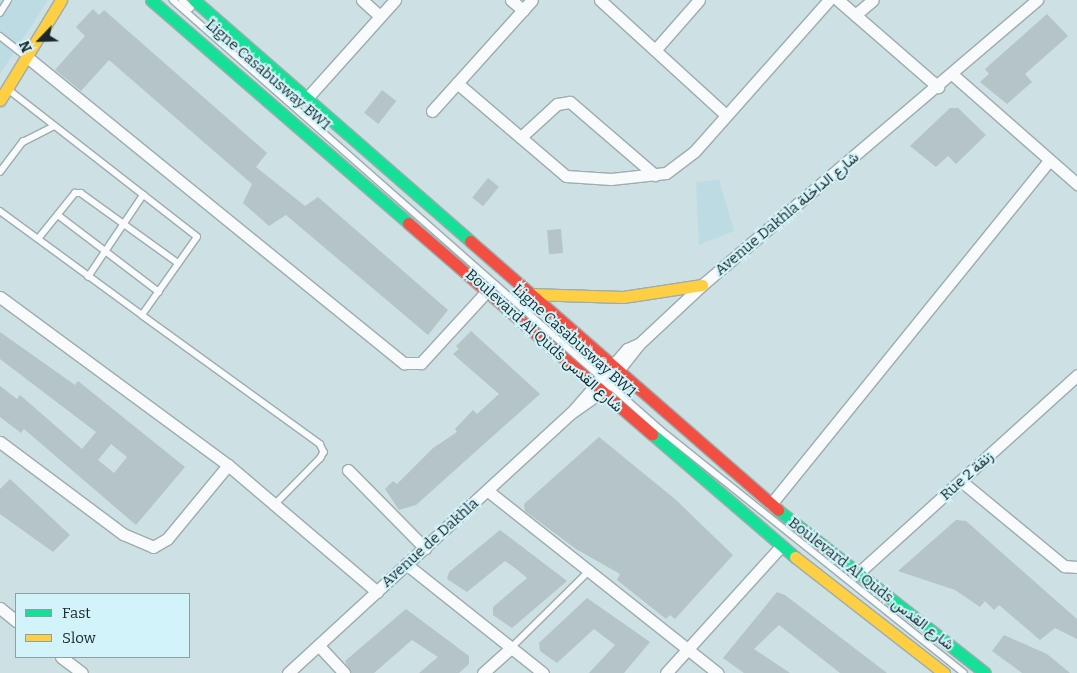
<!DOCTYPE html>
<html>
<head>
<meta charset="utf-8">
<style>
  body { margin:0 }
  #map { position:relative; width:1077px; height:673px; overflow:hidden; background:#cde0e3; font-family:Bitter,Vazirmatn,serif }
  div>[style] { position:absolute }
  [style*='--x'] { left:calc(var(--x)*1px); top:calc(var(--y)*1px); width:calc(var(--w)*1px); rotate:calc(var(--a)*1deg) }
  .built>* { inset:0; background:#bcdbe2 }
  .building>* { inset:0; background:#b5c4c6; transform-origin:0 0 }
  .roads { filter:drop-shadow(1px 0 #9dacae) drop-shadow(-1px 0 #9dacae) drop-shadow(0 1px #9dacae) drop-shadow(0 -1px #9dacae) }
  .lane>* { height:5.5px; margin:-2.75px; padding:0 2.75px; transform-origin:2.75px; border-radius:2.75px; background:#f8fafb }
  .street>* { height:11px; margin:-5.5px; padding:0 5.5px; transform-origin:5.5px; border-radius:5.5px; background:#f8fafb }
  .fast>* { height:11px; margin:-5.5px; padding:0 5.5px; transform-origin:5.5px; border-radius:5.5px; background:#16e098 }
  .slow>* { height:11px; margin:-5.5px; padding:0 5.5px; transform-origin:5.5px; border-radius:5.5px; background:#ffcf43 }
  .jam>* { height:11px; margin:-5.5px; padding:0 5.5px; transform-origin:5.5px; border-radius:5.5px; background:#f24e42 }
  span { translate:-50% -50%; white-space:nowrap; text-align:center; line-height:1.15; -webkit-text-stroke:4px #d1f3f9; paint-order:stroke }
  .street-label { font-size:15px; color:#1b282a }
  .legend { position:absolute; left:15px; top:593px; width:175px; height:65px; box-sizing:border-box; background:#d1f3f9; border:1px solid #88a2a6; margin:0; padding:6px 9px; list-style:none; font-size:15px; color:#1b282a }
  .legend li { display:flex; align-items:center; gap:10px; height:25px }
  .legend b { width:25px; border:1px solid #88a2a6 }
  .north { position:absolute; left:15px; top:15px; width:50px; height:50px; -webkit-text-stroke:4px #d1f3f9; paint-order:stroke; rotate:246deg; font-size:14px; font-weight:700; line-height:20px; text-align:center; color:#1b282a }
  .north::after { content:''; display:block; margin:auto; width:18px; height:22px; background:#1b282a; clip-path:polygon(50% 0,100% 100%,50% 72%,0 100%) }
</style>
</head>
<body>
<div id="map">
  <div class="built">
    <div style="clip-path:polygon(0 0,48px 0,0 74px)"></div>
    <div style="clip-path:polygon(719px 180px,734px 231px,699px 245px,696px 182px)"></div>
  </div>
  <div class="building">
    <div style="clip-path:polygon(93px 9px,99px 15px,104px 10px,267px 153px,256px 167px,305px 206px,318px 197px,448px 310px,428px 335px,286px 215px,269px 226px,243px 203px,252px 184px,109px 60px,81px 91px,55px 70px,85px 36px,76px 27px)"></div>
    <div style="clip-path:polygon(1047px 14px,1068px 36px,1025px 74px,1032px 82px,1007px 104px,980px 82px,989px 74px,985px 69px)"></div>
    <div style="left:382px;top:90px;width:18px;height:29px;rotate:38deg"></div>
    <div style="clip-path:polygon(950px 108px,958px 108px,986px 135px,956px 164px,948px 156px,936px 167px,910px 146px)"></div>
    <div style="left:488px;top:178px;width:14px;height:25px;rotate:39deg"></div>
    <div style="left:561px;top:229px;width:24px;height:14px;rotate:85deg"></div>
    <div style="clip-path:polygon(471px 331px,540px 394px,416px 505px,399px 510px,385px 489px,393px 481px,397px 484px,433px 448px,457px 432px,455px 429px,473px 410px,477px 414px,499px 394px,453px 354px,459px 349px,456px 346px)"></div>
    <div style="clip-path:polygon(evenodd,0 332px,75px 385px,78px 381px,185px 467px,136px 525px,24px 429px,21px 433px,0 417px,0 386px,17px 399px,20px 395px,82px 449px,96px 432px,0 359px,0 332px,111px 444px,127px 457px,114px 473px,98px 460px,111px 444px)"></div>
    <div style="clip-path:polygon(599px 437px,675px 499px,733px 555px,675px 619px,670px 615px,666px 619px,617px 580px,620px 574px,576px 549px,525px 511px,524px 504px)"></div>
    <div style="clip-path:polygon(10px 479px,70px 535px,53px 552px,0 514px,0 489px)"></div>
    <div style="clip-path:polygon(956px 520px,966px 521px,1077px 619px,1077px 639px,1055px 628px,1040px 640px,999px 605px,994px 610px,985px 601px,980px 607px,955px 590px,898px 571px)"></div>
    <div style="clip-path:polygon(500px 530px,567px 581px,512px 628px,493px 615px,493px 607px,527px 578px,515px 568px,505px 561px,467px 592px,447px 579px,449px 572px)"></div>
    <div style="clip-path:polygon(777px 592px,785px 595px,887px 673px,840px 673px,779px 625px,754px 649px,790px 673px,744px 673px,723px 658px)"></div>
    <div style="clip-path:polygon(587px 598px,650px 642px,624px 673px,589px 673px,615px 645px,594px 629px,557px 663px,540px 651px,539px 643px)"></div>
    <div style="clip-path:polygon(406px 609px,469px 656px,469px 664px,459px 673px,419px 673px,438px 657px,412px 640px,374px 673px,351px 673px,345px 661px)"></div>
    <div style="clip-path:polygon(1004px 635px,1047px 654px,1070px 673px,1022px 673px,992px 651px)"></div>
  </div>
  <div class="roads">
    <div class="lane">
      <div style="--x:173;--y:0;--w:650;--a:41.38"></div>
      <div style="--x:661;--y:430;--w:388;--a:38.7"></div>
      <div style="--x:182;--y:0;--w:12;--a:42"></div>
      <div style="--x:0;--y:13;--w:15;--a:-58"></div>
      <div style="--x:0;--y:36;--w:33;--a:38"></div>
      <div style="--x:0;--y:172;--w:38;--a:-53"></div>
      <div style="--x:23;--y:142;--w:35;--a:-27"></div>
      <div style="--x:0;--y:211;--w:176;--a:36.2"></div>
      <div style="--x:142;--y:315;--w:95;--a:-54.8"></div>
      <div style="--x:197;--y:237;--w:241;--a:-142.1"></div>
      <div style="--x:58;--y:215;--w:127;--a:37.3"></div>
      <div style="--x:38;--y:239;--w:59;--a:-51.2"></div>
      <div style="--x:75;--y:193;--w:6;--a:0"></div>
      <div style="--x:81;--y:193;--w:120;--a:35.8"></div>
      <div style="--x:88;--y:277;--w:99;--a:-56.1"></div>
      <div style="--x:142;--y:315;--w:220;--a:35.9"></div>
      <div style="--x:320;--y:444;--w:9;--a:63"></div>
      <div style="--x:324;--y:452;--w:7;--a:117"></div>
      <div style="--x:321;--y:458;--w:64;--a:134.4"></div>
      <div style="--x:511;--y:648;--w:110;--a:-44.6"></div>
    </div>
    <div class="street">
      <div style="--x:362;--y:0;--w:24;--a:42"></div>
      <div style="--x:511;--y:0;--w:16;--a:40"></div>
      <div style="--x:600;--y:0;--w:169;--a:42.4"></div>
      <div style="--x:838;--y:0;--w:133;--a:41"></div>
      <div style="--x:855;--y:15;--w:23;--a:-40"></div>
      <div style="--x:656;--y:49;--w:65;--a:-48.7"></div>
      <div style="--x:27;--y:57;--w:486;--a:39.1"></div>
      <div style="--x:404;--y:363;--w:17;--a:0"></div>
      <div style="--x:421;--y:363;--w:98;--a:-47.5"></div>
      <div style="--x:952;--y:74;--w:167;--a:41.3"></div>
      <div style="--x:457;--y:83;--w:143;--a:40.5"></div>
      <div style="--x:566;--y:176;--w:45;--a:3.8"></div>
      <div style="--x:611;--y:179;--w:55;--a:-6.2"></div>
      <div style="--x:666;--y:173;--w:35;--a:-37"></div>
      <div style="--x:694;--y:152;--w:203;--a:-48.4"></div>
      <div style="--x:307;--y:98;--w:132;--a:-48.1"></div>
      <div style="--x:432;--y:111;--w:149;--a:-48"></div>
      <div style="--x:521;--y:137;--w:49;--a:-42.5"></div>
      <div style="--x:557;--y:104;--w:13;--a:-9"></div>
      <div style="--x:570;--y:102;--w:112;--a:40.7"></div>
      <div style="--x:0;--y:297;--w:283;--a:36.4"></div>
      <div style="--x:228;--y:465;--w:196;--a:40.4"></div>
      <div style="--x:571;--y:413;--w:37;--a:-35"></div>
      <div style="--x:601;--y:392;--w:61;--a:-51.6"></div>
      <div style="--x:0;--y:442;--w:154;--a:36.8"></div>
      <div style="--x:123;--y:534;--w:33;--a:23"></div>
      <div style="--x:153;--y:547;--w:16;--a:-30"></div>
      <div style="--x:167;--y:539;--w:96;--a:-50.5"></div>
      <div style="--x:348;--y:470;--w:110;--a:45.4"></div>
      <div style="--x:961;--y:481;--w:134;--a:39.5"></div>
      <div style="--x:1064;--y:566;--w:13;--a:4"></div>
      <div style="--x:488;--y:491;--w:293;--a:38.4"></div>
      <div style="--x:771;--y:504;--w:442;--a:-51"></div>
      <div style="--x:406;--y:564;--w:175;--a:38.5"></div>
      <div style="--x:856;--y:575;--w:298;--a:-42.1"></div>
      <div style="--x:0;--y:608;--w:21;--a:39"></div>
      <div style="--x:319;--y:646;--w:37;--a:47"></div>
      <div style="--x:61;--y:657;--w:26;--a:37"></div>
      <div style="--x:288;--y:673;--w:384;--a:-42.6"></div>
      <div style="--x:571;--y:413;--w:85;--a:-48.8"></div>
      <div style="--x:627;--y:349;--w:13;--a:-23"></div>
      <div style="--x:639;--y:344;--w:86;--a:-43.1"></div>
      <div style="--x:702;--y:285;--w:440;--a:-40.4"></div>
      <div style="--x:483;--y:673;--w:38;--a:-42"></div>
      <div style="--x:666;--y:673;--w:171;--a:-47.8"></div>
    </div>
    <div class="fast">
      <div style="--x:151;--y:0;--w:340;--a:40.9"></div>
      <div style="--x:194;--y:0;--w:366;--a:41.1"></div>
      <div style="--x:652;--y:434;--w:189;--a:40.7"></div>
      <div style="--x:778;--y:510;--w:263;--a:38.2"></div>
    </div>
    <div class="slow">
      <div style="--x:0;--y:100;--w:117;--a:-58.6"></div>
      <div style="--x:529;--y:294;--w:94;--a:1.8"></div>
      <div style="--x:623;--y:297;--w:80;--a:-8.6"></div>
      <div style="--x:795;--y:557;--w:189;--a:37.9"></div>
    </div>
    <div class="jam">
      <div style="--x:408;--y:223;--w:323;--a:40.9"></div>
      <div style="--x:470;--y:241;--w:409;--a:41.1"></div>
    </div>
  </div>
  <div class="street-label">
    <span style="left:268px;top:75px;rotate:41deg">Ligne Casabusway BW1</span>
    <span style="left:787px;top:214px;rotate:-40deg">Avenue Dakhla شارع الداخلة</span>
    <span style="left:544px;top:341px;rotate:42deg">Boulevard Al Quds شارع القدس</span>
    <span style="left:574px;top:341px;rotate:42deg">Ligne Casabusway BW1</span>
    <span style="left:967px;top:476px;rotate:-42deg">Rue 2 زنقة</span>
    <span style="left:430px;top:543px;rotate:-42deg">Avenue de Dakhla</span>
    <span style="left:871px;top:584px;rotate:38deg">Boulevard Al Quds شارع القدس</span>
  </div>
  <ul class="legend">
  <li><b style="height:6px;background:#16e098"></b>Fast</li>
  <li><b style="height:6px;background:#ffcf43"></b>Slow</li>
  </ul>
  <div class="north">N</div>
</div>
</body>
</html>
